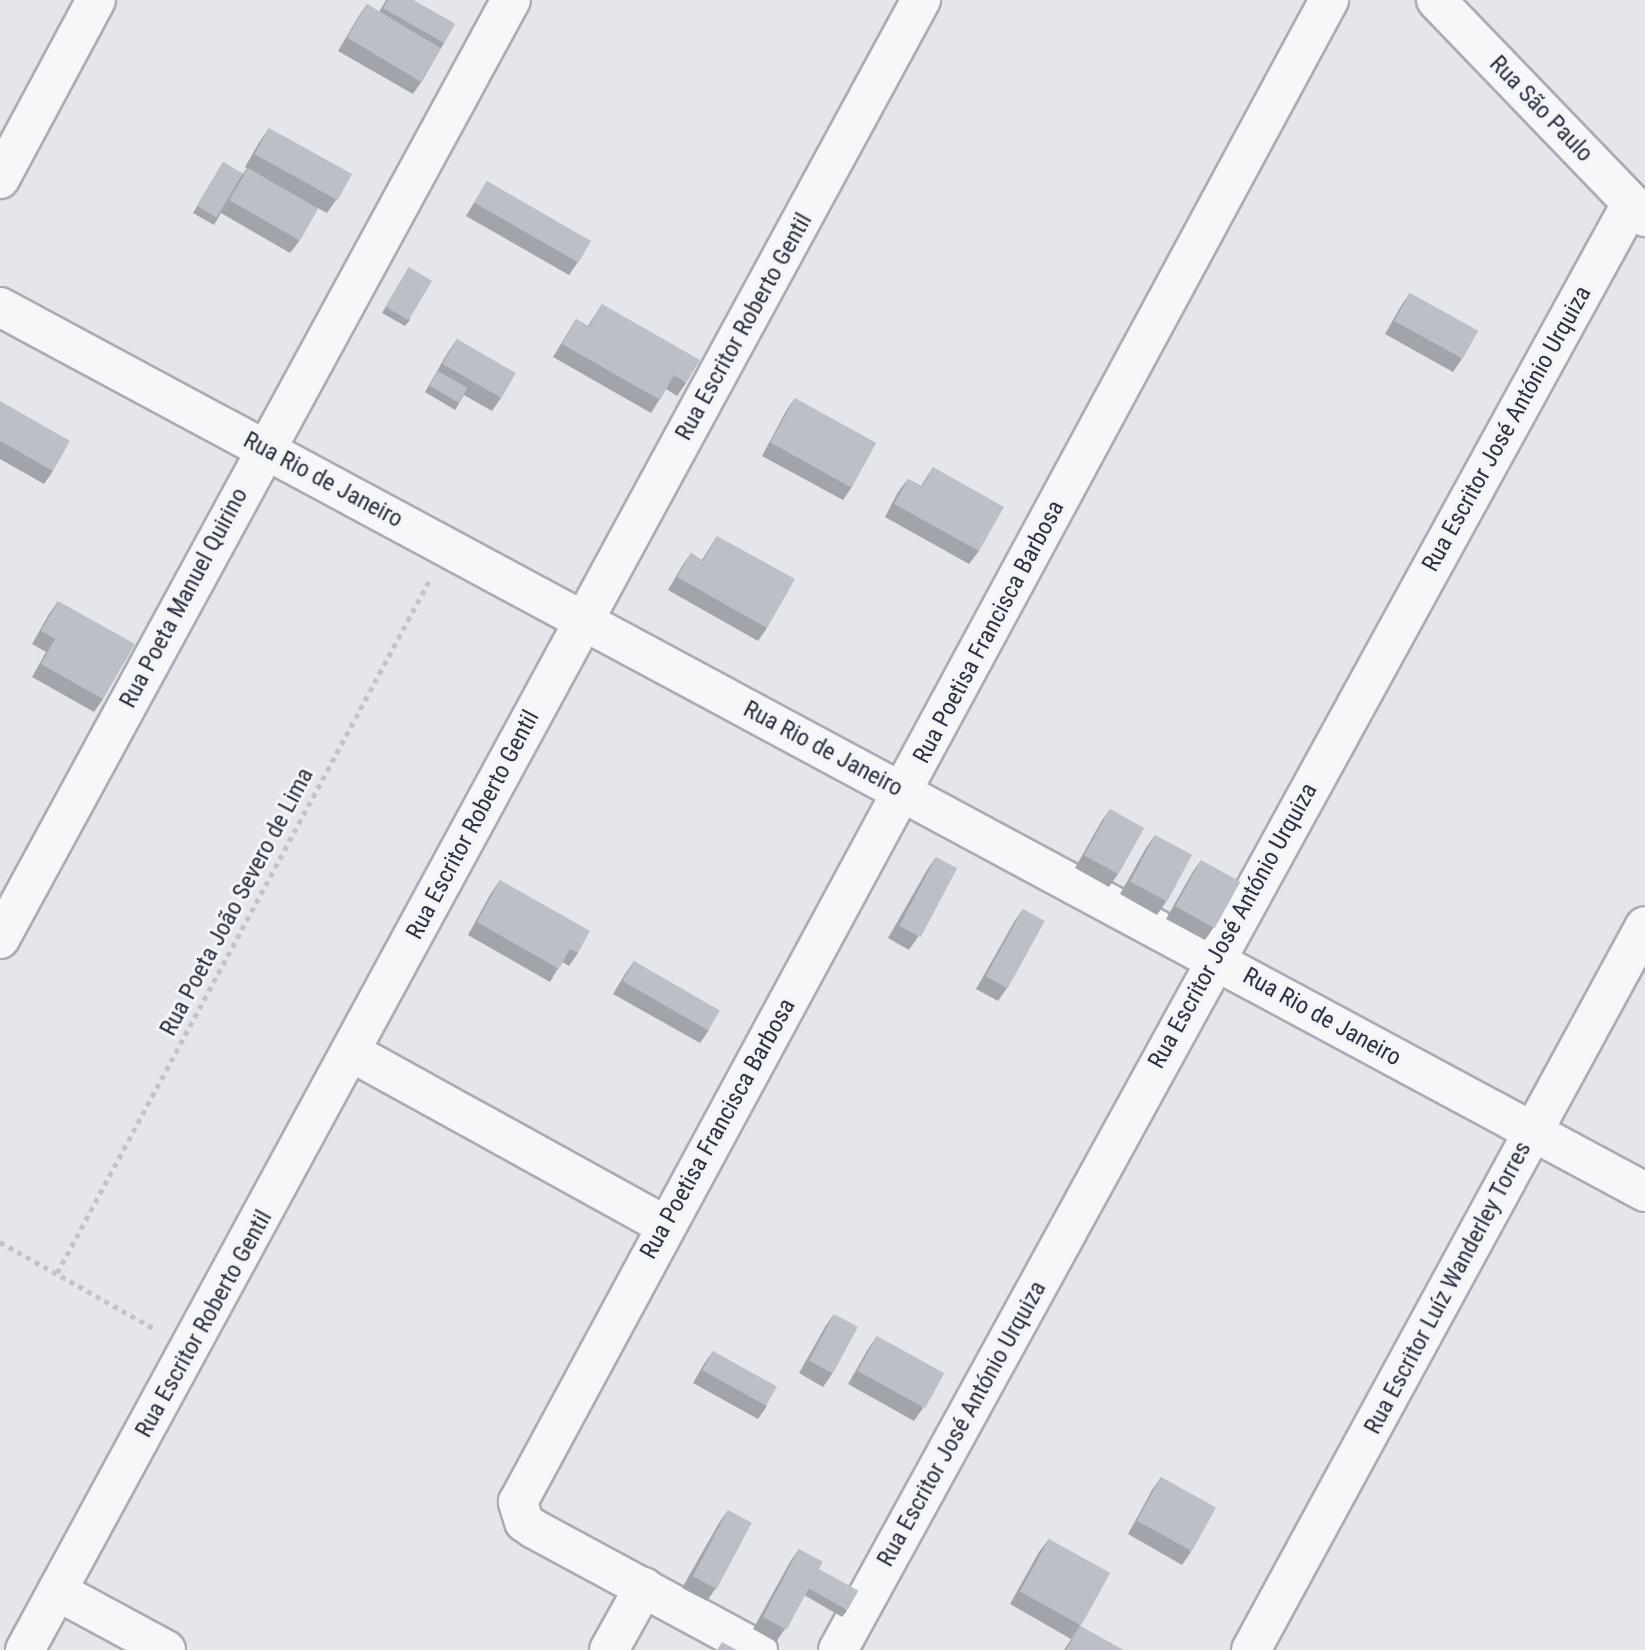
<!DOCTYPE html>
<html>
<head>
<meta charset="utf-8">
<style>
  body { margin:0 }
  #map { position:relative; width:1645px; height:1650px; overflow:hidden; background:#e4e6eb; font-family:"Roboto Condensed",sans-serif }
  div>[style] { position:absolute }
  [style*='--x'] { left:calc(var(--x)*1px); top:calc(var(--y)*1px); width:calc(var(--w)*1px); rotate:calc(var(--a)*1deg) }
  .path>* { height:4.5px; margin-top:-2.25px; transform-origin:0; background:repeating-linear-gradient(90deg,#c1c4c9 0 5px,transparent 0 10px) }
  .roads { filter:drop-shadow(2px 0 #a9acb5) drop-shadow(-2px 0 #a9acb5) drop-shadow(0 2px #a9acb5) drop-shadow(0 -2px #a9acb5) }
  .street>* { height:38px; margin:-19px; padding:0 19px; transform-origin:19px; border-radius:19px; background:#f6f7f9 }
  .wall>* { inset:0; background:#a1a4ab }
  .building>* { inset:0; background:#bbbfc7; transform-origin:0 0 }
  span { translate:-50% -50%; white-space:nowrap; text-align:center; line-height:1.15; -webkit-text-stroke:6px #f4f5f8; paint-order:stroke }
  .street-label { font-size:24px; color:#2c3242 }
</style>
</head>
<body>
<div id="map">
  <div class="path">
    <div style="--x:0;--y:1242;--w:180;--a:29.3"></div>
    <div style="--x:57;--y:1273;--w:788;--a:-61.74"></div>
  </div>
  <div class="roads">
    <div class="street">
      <div style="--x:1436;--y:0;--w:301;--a:46.1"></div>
      <div style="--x:0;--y:179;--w:203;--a:-61.8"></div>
      <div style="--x:0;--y:307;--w:1868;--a:28.28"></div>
      <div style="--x:0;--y:939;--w:1069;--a:-61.45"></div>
      <div style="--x:351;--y:1052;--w:359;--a:28.9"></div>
      <div style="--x:57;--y:1591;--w:124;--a:28.4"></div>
      <div style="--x:25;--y:1650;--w:1878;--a:-61.5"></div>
      <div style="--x:609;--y:1650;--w:72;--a:-60.9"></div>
      <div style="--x:758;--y:1650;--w:255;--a:-151.6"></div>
      <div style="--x:534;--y:1529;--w:12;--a:-145"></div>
      <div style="--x:524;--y:1522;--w:21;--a:-107"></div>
      <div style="--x:518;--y:1502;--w:1707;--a:-61.63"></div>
      <div style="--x:838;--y:1650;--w:1649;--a:-61.26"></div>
      <div style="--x:1251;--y:1650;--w:824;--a:-61.45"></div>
    </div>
  </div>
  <div class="wall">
    <div style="clip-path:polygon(386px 0,413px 0,455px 24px,422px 81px,413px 94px,338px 51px,358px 17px,367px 4px,379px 12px)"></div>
    <div style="clip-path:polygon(269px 128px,336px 200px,327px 213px,318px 208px,300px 240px,290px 253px,221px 213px,214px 225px,193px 213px,223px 162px,243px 174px,247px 168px,245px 167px,260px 141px)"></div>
    <div style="clip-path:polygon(487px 181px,578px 262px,569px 275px,466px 216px)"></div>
    <div style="clip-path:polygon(409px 267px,410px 320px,405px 326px,382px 313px)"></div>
    <div style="clip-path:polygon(1410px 293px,1462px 359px,1453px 372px,1385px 334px,1401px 306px)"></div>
    <div style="clip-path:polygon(602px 304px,686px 383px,677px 396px,666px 389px,651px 413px,553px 357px,576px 319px,588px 326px)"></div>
    <div style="clip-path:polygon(457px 339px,501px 398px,492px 411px,464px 395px,455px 410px,425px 392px,448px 352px)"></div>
    <div style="clip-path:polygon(795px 398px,852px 487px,843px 500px,762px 456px,786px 411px)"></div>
    <div style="clip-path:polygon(0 401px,53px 471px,44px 484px,0 459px)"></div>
    <div style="clip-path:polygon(933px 467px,979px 551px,969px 564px,885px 517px,898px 492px,908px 479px,921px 486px)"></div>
    <div style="clip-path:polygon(717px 536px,767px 628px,758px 641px,668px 590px,682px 566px,691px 553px,702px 560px)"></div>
    <div style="clip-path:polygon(58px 601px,103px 699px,94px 712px,32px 677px,46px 652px,32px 644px,49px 614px)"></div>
    <div style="clip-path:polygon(1110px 809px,1118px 874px,1109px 887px,1075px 868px,1101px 822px)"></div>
    <div style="clip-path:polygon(1155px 835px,1166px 902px,1157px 915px,1120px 894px,1146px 848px)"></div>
    <div style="clip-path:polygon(936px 857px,918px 937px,909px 950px,888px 938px,927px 870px)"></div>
    <div style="clip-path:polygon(1201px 860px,1214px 927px,1205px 940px,1166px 919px,1192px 873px)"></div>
    <div style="clip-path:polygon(500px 880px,578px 953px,569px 966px,562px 962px,550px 982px,468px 935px,491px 893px)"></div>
    <div style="clip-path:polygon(1023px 909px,1007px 988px,998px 1001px,976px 989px,1014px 922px)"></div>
    <div style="clip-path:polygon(634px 961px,709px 1030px,700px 1043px,613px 994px,625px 974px)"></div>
    <div style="clip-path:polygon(834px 1314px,832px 1374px,823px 1387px,799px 1373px,825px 1327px)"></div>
    <div style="clip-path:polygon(877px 1336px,923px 1408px,914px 1421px,848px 1384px,868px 1349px)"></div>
    <div style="clip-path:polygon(713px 1351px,767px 1406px,758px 1419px,693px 1383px,704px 1364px)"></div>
    <div style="clip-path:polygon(1161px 1477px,1191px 1552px,1182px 1565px,1128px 1534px,1152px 1490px)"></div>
    <div style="clip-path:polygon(728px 1510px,716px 1588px,707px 1601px,682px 1588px,719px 1523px)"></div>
    <div style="clip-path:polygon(1049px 1539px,1080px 1626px,1071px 1639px,1010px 1604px,1039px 1552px)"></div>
    <div style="clip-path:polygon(799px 1549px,819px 1569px,847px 1611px,842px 1617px,804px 1595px,785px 1629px,776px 1642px,753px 1629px,790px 1562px)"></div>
    <div style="clip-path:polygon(1080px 1626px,1123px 1650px,1064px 1650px)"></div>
  </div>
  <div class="building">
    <div style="clip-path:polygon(388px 0,413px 0,455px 24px,444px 43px,383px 8px)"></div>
    <div style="left:367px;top:4px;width:86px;height:39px;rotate:31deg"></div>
    <div style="left:269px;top:128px;width:95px;height:30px;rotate:29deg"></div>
    <div style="left:223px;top:162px;width:23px;height:51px;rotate:31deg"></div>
    <div style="left:248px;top:168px;width:81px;height:37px;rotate:30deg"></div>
    <div style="left:487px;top:181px;width:120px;height:25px;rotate:30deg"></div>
    <div style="left:409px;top:267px;width:27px;height:46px;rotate:31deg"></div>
    <div style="left:1410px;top:293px;width:78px;height:32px;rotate:29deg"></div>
    <div style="clip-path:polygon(602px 304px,700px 360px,686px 383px,674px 375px,660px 400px,562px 344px,576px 319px,589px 327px)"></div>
    <div style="left:457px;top:339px;width:68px;height:29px;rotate:30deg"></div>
    <div style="left:438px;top:371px;width:34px;height:17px;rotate:30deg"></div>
    <div style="left:795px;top:398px;width:93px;height:51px;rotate:29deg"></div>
    <div style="clip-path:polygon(0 401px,70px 441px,53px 471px,0 441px)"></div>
    <div style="clip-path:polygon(933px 467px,1004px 507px,979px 551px,894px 504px,908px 479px,922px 487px)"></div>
    <div style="clip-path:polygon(717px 536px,795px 579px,767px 628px,677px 577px,691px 553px,703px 561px)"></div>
    <div style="clip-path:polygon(58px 601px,135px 644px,103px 699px,41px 664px,55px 639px,41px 631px)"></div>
    <div style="left:1110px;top:809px;width:39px;height:53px;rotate:29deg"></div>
    <div style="left:1155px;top:835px;width:42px;height:53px;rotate:28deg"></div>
    <div style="left:936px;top:857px;width:24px;height:78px;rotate:28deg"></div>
    <div style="left:1201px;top:860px;width:45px;height:53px;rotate:29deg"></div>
    <div style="clip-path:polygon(500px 880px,590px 931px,578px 953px,570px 949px,559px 969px,477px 922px)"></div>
    <div style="left:1023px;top:909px;width:25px;height:77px;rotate:29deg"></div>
    <div style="left:634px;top:961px;width:99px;height:23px;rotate:30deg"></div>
    <div style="left:834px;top:1314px;width:27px;height:53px;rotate:28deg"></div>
    <div style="left:877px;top:1336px;width:77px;height:40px;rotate:29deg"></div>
    <div style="left:713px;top:1351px;width:73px;height:22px;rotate:29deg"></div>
    <div style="left:1161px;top:1477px;width:63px;height:50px;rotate:29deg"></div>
    <div style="left:728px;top:1510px;width:27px;height:75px;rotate:28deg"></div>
    <div style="left:1049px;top:1539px;width:70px;height:60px;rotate:29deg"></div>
    <div style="left:799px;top:1549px;width:27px;height:77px;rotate:28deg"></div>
    <div style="left:819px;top:1569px;width:45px;height:22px;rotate:29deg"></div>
    <div style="clip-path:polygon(1080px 1626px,1123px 1650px,1066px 1650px)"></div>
    <div style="clip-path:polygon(722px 1642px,737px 1650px,717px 1650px)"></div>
  </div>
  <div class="street-label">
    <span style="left:1541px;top:109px;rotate:46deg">Rua São Paulo</span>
    <span style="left:744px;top:327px;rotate:-61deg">Rua Escritor Roberto Gentil</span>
    <span style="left:1507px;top:429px;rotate:-61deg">Rua Escritor José António Urquiza</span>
    <span style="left:323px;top:480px;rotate:28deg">Rua Rio de Janeiro</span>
    <span style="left:184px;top:598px;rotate:-62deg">Rua Poeta Manuel Quirino</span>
    <span style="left:989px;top:632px;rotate:-62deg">Rua Poetisa Francisca Barbosa</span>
    <span style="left:823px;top:749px;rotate:28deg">Rua Rio de Janeiro</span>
    <span style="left:473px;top:825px;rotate:-62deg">Rua Escritor Roberto Gentil</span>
    <span style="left:237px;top:902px;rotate:-62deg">Rua Poeta João Severo de Lima</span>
    <span style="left:1233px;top:926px;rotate:-61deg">Rua Escritor José António Urquiza</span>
    <span style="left:1322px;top:1017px;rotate:29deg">Rua Rio de Janeiro</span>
    <span style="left:718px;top:1129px;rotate:-61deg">Rua Poetisa Francisca Barbosa</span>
    <span style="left:1448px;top:1288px;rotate:-62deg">Rua Escritor Luíz Wanderley Torres</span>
    <span style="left:204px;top:1324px;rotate:-61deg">Rua Escritor Roberto Gentil</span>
    <span style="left:962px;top:1424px;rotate:-61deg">Rua Escritor José António Urquiza</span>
  </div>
</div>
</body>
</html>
